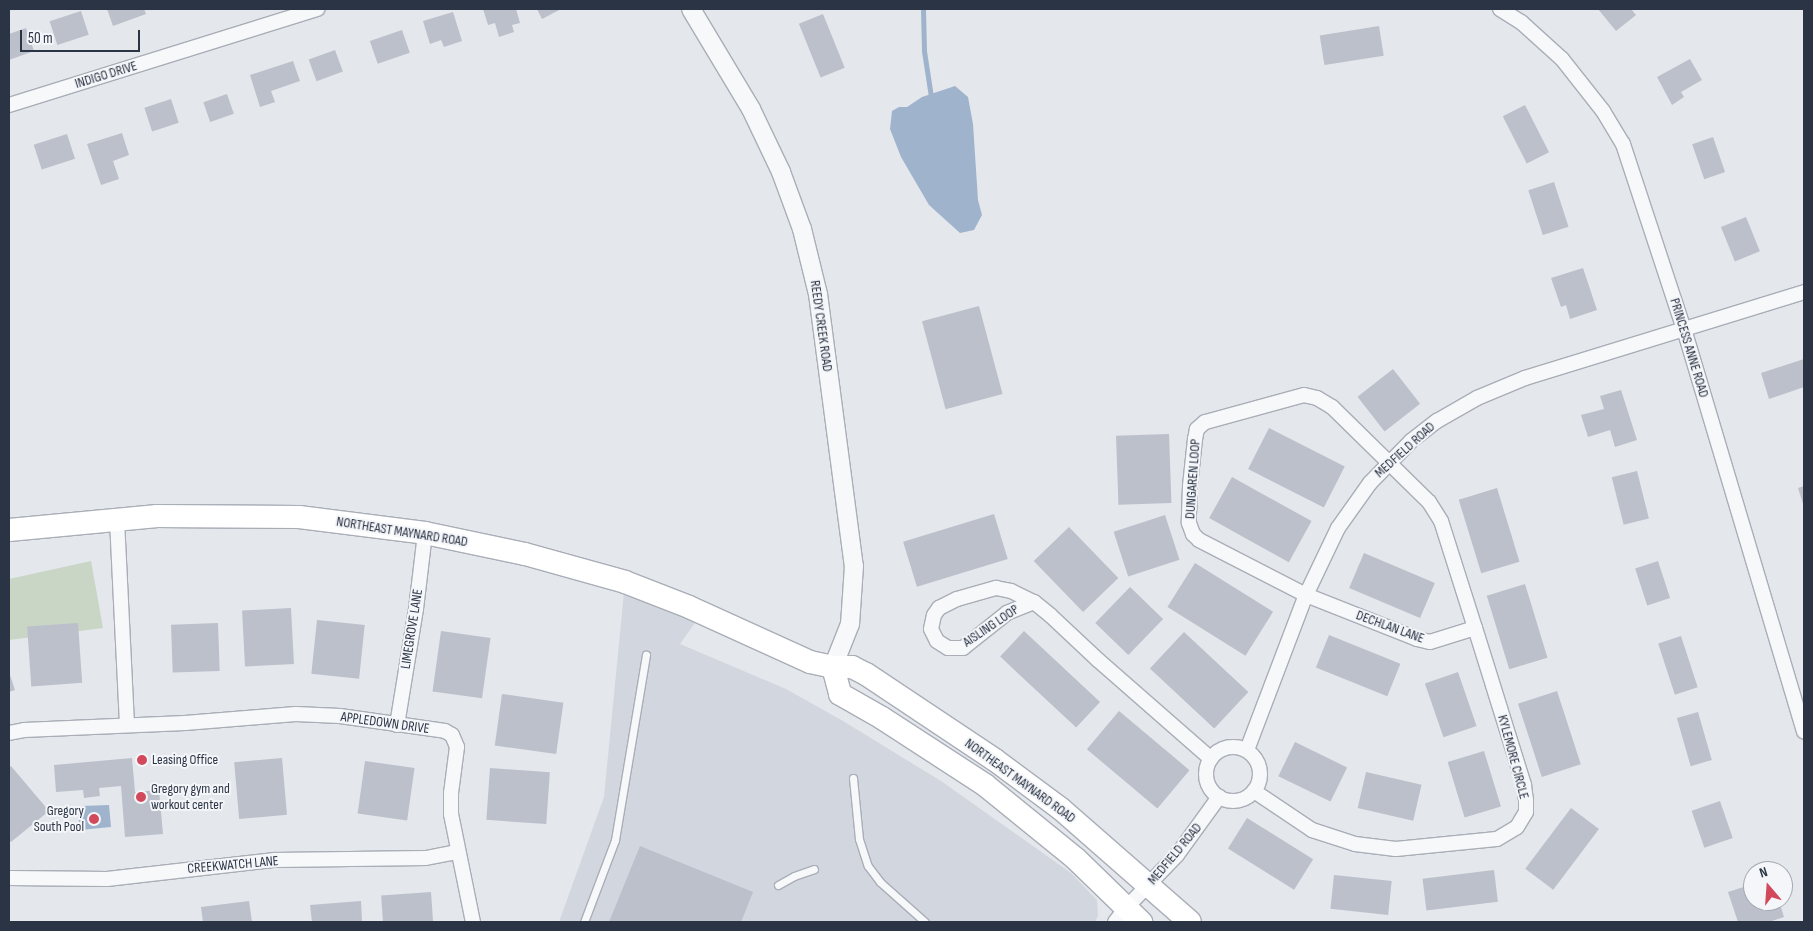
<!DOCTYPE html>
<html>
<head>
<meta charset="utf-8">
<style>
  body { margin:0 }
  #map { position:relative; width:1813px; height:931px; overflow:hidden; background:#e4e7ec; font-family:"Sofia Sans Condensed",sans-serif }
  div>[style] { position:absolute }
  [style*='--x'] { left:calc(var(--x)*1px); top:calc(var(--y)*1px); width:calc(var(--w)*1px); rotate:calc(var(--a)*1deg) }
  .built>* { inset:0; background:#d2d6de }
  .green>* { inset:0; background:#c9d6c5 }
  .water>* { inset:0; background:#9fb4cc }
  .stream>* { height:5px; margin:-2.5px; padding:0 2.5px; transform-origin:2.5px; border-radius:2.5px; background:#9fb4cc }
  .building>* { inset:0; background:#bbc0ca; transform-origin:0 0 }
  .roads { filter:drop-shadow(1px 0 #a9aeb7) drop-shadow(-1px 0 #a9aeb7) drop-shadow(0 1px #a9aeb7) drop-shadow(0 -1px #a9aeb7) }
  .service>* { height:7px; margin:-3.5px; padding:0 3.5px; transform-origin:3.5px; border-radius:3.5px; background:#f7f8fa }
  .minor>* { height:14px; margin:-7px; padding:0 7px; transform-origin:7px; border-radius:7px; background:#f7f8fa }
  .minor>.ring { margin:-7px; padding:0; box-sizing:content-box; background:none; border:14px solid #f7f8fa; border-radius:50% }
  .tertiary>* { height:18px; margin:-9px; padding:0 9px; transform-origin:9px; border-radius:9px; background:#f7f8fa }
  .primary>* { height:22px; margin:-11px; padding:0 11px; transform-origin:11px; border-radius:11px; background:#fff }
  .dots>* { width:14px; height:14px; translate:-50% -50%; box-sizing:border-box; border:2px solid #f4f6f9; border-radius:50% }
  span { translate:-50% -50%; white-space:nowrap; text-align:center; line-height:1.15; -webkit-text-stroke:4px #f4f6f9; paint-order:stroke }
  .street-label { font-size:14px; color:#2b3445 }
  .poi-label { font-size:14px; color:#2b3445 }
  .left { translate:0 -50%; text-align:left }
  .right { translate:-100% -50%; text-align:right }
  .frame { position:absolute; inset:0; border:10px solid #2b3445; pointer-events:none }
  .north { position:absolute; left:1743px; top:861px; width:50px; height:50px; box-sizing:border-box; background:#f4f6f9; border:1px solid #a4a8b1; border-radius:50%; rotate:342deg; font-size:14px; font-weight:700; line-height:20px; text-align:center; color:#2b3445 }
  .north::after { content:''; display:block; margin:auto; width:18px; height:22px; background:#d1495b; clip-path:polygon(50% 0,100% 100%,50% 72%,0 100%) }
  .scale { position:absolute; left:20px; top:30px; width:120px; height:22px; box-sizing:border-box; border:2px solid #2b3445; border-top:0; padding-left:6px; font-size:15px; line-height:18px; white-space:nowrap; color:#2b3445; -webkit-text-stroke:4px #f4f6f9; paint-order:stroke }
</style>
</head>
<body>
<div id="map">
  <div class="built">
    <div style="clip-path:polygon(625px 582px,702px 613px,680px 644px,786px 689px,843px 721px,941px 781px,1071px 873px,1097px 900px,1098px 916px,1095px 922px,559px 922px,604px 797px)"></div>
  </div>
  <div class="green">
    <div style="clip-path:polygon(91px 561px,103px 628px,9px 640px,9px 579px)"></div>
  </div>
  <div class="water">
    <div style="clip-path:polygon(955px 86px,968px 97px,973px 124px,978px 200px,982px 215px,974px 230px,960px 233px,929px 205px,901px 157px,890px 129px,892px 111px,899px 107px,907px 107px,922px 97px)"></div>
    <div style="clip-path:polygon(109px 805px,111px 827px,80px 830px,78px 812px,82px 806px)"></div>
  </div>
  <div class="stream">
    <div style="--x:923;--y:9;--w:42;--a:88.6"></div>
    <div style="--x:924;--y:51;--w:53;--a:81.3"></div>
  </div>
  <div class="building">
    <div style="clip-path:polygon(107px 9px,144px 9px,146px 14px,113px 26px)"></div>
    <div style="clip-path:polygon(483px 9px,516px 9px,520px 23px,512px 25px,514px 32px,499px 37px,495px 23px,488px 25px)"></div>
    <div style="clip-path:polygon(537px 9px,561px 9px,542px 19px)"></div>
    <div style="clip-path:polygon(1598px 9px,1631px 9px,1636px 15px,1616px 31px)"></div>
    <div style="left:81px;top:11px;width:25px;height:33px;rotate:72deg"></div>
    <div style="clip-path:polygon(453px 12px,462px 41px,444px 47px,441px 40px,430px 44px,423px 21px)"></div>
    <div style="left:823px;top:14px;width:58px;height:26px;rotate:68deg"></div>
    <div style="left:1379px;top:26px;width:30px;height:60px;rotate:81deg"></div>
    <div style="clip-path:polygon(26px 28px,34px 51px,9px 60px,9px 34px)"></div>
    <div style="left:402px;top:30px;width:24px;height:34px;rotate:71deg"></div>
    <div style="left:335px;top:50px;width:23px;height:28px;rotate:70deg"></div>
    <div style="clip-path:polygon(1690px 59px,1702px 80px,1681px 92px,1684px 97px,1672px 105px,1657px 77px)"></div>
    <div style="clip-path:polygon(293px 61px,300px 81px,271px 91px,275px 102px,260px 107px,250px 75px)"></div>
    <div style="left:227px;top:94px;width:21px;height:25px;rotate:71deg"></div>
    <div style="left:171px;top:99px;width:25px;height:28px;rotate:72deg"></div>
    <div style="left:1525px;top:105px;width:53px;height:25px;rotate:63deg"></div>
    <div style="clip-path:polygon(122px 133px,129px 155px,113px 161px,119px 179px,101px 185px,87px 144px)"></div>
    <div style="left:67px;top:134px;width:26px;height:35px;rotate:72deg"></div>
    <div style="left:1713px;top:137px;width:37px;height:22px;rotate:71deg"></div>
    <div style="left:1554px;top:182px;width:47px;height:27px;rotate:72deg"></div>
    <div style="left:1746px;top:217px;width:37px;height:27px;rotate:68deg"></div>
    <div style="clip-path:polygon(1583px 268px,1597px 310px,1570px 319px,1566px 305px,1561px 307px,1551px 278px)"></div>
    <div style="left:979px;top:306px;width:91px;height:59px;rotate:75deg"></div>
    <div style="clip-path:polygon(1804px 359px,1804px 387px,1769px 399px,1761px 373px)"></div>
    <div style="left:1393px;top:369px;width:44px;height:45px;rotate:52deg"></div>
    <div style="clip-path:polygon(1621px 390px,1637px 440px,1615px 447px,1610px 430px,1588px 437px,1581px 415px,1604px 409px,1600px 396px)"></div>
    <div style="left:1269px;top:428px;width:85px;height:46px;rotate:27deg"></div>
    <div style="left:1169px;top:434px;width:69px;height:53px;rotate:88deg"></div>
    <div style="left:1637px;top:471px;width:49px;height:26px;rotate:76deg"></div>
    <div style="left:1232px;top:477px;width:91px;height:47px;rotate:29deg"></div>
    <div style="clip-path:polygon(1804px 486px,1804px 507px,1798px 488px)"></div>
    <div style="left:1497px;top:488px;width:77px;height:40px;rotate:73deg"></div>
    <div style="left:994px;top:514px;width:47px;height:95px;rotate:73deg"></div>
    <div style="left:1165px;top:515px;width:47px;height:54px;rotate:72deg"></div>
    <div style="left:1069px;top:527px;width:71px;height:49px;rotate:46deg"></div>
    <div style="left:1364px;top:553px;width:77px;height:38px;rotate:23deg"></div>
    <div style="left:1658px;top:561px;width:39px;height:24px;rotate:72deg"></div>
    <div style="left:1195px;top:563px;width:92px;height:52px;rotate:32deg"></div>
    <div style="left:1525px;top:584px;width:77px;height:40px;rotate:73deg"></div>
    <div style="left:1130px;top:587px;width:46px;height:50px;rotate:44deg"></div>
    <div style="left:291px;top:608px;width:56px;height:49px;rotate:87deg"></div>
    <div style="left:317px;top:620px;width:48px;height:54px;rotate:6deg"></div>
    <div style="left:78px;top:623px;width:60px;height:51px;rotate:86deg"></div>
    <div style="left:218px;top:623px;width:48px;height:47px;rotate:88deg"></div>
    <div style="left:441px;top:631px;width:50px;height:61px;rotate:8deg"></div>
    <div style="left:1024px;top:631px;width:104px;height:35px;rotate:43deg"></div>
    <div style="left:1184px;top:632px;width:88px;height:50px;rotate:43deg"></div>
    <div style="left:1329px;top:635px;width:77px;height:35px;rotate:22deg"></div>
    <div style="left:1681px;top:636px;width:54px;height:24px;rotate:72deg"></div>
    <div style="clip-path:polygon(9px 672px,15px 690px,9px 692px)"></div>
    <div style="left:1458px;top:672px;width:57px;height:35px;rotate:71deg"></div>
    <div style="left:1557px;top:691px;width:77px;height:41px;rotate:72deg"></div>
    <div style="left:502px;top:694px;width:62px;height:52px;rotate:8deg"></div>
    <div style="left:1119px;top:711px;width:92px;height:50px;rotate:40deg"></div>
    <div style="left:1698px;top:712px;width:50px;height:22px;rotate:74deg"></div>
    <div style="left:1295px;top:742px;width:58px;height:38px;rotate:26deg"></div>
    <div style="left:1484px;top:751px;width:58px;height:38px;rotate:73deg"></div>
    <div style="clip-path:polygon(132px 758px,135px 792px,159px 790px,163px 834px,125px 837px,121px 786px,99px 788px,100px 796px,84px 798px,83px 790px,56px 792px,54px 765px)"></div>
    <div style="left:282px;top:758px;width:57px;height:48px;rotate:85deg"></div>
    <div style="left:365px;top:761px;width:50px;height:53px;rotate:8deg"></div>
    <div style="clip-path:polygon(11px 766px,49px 811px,11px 842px,9px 840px,9px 768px)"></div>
    <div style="left:490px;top:768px;width:60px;height:52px;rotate:4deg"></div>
    <div style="left:1366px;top:772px;width:57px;height:37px;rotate:13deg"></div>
    <div style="left:1720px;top:801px;width:39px;height:30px;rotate:71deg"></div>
    <div style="left:1571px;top:808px;width:35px;height:76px;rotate:37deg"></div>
    <div style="left:1247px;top:818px;width:78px;height:36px;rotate:32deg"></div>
    <div style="clip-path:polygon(640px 846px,753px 892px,741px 922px,609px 922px)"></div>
    <div style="left:1494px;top:870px;width:32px;height:72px;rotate:83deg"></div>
    <div style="left:1334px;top:875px;width:58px;height:34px;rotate:6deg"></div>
    <div style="clip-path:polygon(1753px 884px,1753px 901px,1779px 901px,1784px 917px,1769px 922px,1738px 922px,1728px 892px)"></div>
    <div style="left:431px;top:892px;width:30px;height:50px;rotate:86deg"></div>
    <div style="clip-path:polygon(249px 901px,252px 922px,203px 922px,201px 907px)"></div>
    <div style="clip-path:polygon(361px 901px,362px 922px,312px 922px,310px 905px)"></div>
  </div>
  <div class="roads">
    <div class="service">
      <div style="--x:853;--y:778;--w:61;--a:84.4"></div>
      <div style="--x:859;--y:839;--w:28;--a:72"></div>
      <div style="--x:868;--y:866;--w:20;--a:53"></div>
      <div style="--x:880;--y:882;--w:60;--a:41.6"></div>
      <div style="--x:778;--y:885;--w:18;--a:-29"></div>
      <div style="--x:794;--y:876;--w:21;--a:-19"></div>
      <div style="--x:584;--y:922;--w:88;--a:-69.3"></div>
      <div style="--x:615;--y:840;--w:188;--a:-80.5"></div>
    </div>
    <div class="minor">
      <div style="--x:1500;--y:9;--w:25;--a:32"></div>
      <div style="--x:1521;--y:22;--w:55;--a:42.1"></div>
      <div style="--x:1562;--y:59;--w:66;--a:51.7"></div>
      <div style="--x:1603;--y:111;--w:39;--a:59"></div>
      <div style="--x:1623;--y:144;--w:195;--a:71.8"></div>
      <div style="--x:1684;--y:329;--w:420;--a:73.4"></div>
      <div style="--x:9;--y:105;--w:323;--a:-17.3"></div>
      <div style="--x:117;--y:520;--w:205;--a:87.2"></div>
      <div style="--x:1034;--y:602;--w:29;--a:158"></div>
      <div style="--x:1007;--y:613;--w:56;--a:141.5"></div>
      <div style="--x:963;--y:648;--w:15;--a:180"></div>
      <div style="--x:948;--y:648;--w:13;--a:-148"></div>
      <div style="--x:937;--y:641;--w:13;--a:-117"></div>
      <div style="--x:931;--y:629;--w:14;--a:-78"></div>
      <div style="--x:934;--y:615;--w:9;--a:-54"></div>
      <div style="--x:939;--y:608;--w:20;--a:-27"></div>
      <div style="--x:957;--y:599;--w:41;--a:-15.8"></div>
      <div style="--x:996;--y:588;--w:15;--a:11"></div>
      <div style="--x:1011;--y:591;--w:25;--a:26"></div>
      <div style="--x:1034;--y:602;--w:21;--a:39"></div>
      <div style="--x:1050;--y:615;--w:66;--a:43.2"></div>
      <div style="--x:1098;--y:660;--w:150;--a:41.2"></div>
      <div style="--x:397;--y:725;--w:118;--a:-80.7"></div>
      <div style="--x:416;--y:609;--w:77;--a:-83.2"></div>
      <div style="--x:9;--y:733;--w:15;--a:-11"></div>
      <div style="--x:24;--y:730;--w:161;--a:-2.5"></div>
      <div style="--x:185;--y:723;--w:111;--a:-4.6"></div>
      <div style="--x:296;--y:714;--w:44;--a:2.6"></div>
      <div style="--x:340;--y:716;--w:106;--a:8.1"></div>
      <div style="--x:445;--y:731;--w:8;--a:30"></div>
      <div style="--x:452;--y:735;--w:13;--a:67"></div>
      <div style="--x:457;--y:747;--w:46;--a:97.4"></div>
      <div style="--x:451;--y:793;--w:21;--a:90"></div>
      <div style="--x:451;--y:814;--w:110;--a:78.5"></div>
      <div class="ring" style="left:1206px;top:747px;width:40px;height:40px"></div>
      <div style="--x:1247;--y:750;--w:166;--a:-69.2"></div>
      <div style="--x:1306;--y:595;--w:74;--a:-64.5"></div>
      <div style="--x:1338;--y:528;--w:55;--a:-54.6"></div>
      <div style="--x:1370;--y:483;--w:59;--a:-45.7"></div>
      <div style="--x:1411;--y:441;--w:33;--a:-38"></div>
      <div style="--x:1437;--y:421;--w:46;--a:-29.9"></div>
      <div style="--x:1477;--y:398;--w:52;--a:-22.6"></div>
      <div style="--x:1525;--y:378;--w:292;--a:-17.1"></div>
      <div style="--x:1254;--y:791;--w:70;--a:33.9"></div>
      <div style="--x:1312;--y:830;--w:45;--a:18"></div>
      <div style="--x:1355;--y:844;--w:41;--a:7"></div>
      <div style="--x:1396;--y:849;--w:101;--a:-5.7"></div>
      <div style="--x:1497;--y:839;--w:23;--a:-31"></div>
      <div style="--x:1517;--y:827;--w:17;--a:-59"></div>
      <div style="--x:1526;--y:812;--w:12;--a:-90"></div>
      <div style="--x:1526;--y:800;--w:15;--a:-98"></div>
      <div style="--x:1524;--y:785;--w:164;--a:-107.3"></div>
      <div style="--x:1475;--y:628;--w:112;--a:-107.6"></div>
      <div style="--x:1441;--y:521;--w:22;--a:-122"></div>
      <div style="--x:1429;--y:502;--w:136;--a:-135.6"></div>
      <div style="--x:1332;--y:407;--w:17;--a:-149"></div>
      <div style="--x:1317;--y:398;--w:13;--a:-167"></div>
      <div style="--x:1304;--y:395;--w:103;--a:164.7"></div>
      <div style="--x:1205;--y:422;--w:11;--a:139"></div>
      <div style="--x:1197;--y:429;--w:10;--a:101"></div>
      <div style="--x:1195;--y:439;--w:47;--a:96.1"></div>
      <div style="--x:1190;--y:486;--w:37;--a:92"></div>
      <div style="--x:1189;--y:523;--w:12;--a:70"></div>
      <div style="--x:1193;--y:534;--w:8;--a:45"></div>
      <div style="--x:1199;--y:540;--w:120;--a:27.2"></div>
      <div style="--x:1306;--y:595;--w:119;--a:21.6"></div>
      <div style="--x:1417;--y:639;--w:13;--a:13"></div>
      <div style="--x:1430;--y:642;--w:47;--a:-17.3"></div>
      <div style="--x:9;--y:878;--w:98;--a:0.6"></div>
      <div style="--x:107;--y:879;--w:169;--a:-6.5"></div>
      <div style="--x:275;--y:860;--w:151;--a:-0.8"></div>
      <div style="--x:426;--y:858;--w:32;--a:-11"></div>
      <div style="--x:1115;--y:922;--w:18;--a:-52"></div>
      <div style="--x:1126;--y:908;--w:74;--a:-46.1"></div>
      <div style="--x:1177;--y:855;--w:72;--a:-54.1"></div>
    </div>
    <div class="tertiary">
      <div style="--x:691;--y:9;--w:117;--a:59"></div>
      <div style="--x:751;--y:109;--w:70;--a:64.5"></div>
      <div style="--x:781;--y:172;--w:61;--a:69.8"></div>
      <div style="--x:802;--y:229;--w:67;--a:76.2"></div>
      <div style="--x:818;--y:294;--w:274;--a:82.5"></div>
      <div style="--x:854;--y:566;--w:58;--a:93.9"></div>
      <div style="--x:850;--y:624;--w:46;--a:111.6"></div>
    </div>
    <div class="primary">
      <div style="--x:9;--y:530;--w:149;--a:-5.4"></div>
      <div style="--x:157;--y:516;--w:142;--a:0.4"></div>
      <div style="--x:299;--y:517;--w:127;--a:7.2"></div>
      <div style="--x:425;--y:533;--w:102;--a:11.9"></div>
      <div style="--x:525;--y:554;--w:104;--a:15.6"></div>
      <div style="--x:625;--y:582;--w:69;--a:21.3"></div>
      <div style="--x:689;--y:607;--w:133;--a:24.4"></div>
      <div style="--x:810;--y:662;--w:24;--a:12"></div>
      <div style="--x:833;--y:667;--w:19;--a:0"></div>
      <div style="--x:852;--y:667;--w:16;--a:27"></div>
      <div style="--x:866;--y:674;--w:155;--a:33.7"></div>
      <div style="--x:995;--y:760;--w:82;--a:36.6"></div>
      <div style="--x:1061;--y:809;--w:171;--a:41.2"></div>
      <div style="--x:833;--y:667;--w:28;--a:75"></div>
      <div style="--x:840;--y:694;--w:48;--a:29.7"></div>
      <div style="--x:882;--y:718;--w:123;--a:33"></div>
      <div style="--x:985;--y:785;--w:117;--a:39.1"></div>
      <div style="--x:1076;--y:859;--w:91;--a:44.1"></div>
    </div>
  </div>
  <div class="dots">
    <div style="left:142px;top:760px;background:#d1495b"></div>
    <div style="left:141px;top:797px;background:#d1495b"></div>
    <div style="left:94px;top:819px;background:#d1495b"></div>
  </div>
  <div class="street-label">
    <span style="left:106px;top:75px;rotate:-17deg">INDIGO DRIVE</span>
    <span style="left:821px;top:326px;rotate:82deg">REEDY CREEK ROAD</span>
    <span style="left:1689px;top:348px;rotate:73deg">PRINCESS ANNE ROAD</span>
    <span style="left:1405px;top:450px;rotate:-42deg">MEDFIELD ROAD</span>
    <span style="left:1193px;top:479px;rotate:-86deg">DUNGAREN LOOP</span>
    <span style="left:402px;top:532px;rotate:9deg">NORTHEAST MAYNARD ROAD</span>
    <span style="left:991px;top:626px;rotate:-34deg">AISLING LOOP</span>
    <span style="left:1390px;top:627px;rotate:20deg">DECHLAN LANE</span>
    <span style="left:412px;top:629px;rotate:-81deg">LIMEGROVE LANE</span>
    <span style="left:385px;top:723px;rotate:8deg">APPLEDOWN DRIVE</span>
    <span style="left:1513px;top:757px;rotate:75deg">KYLEMORE CIRCLE</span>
    <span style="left:1020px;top:781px;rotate:36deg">NORTHEAST MAYNARD ROAD</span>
    <span style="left:1175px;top:854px;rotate:-50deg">MEDFIELD ROAD</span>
    <span style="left:233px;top:865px;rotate:-5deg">CREEKWATCH LANE</span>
  </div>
  <div class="poi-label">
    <span class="left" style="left:152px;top:760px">Leasing Office</span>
    <span class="left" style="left:151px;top:797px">Gregory gym and<br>workout center</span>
    <span class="right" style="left:84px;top:819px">Gregory<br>South Pool</span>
  </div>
  <div class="frame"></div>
  <div class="north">N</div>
  <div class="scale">50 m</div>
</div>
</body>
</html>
